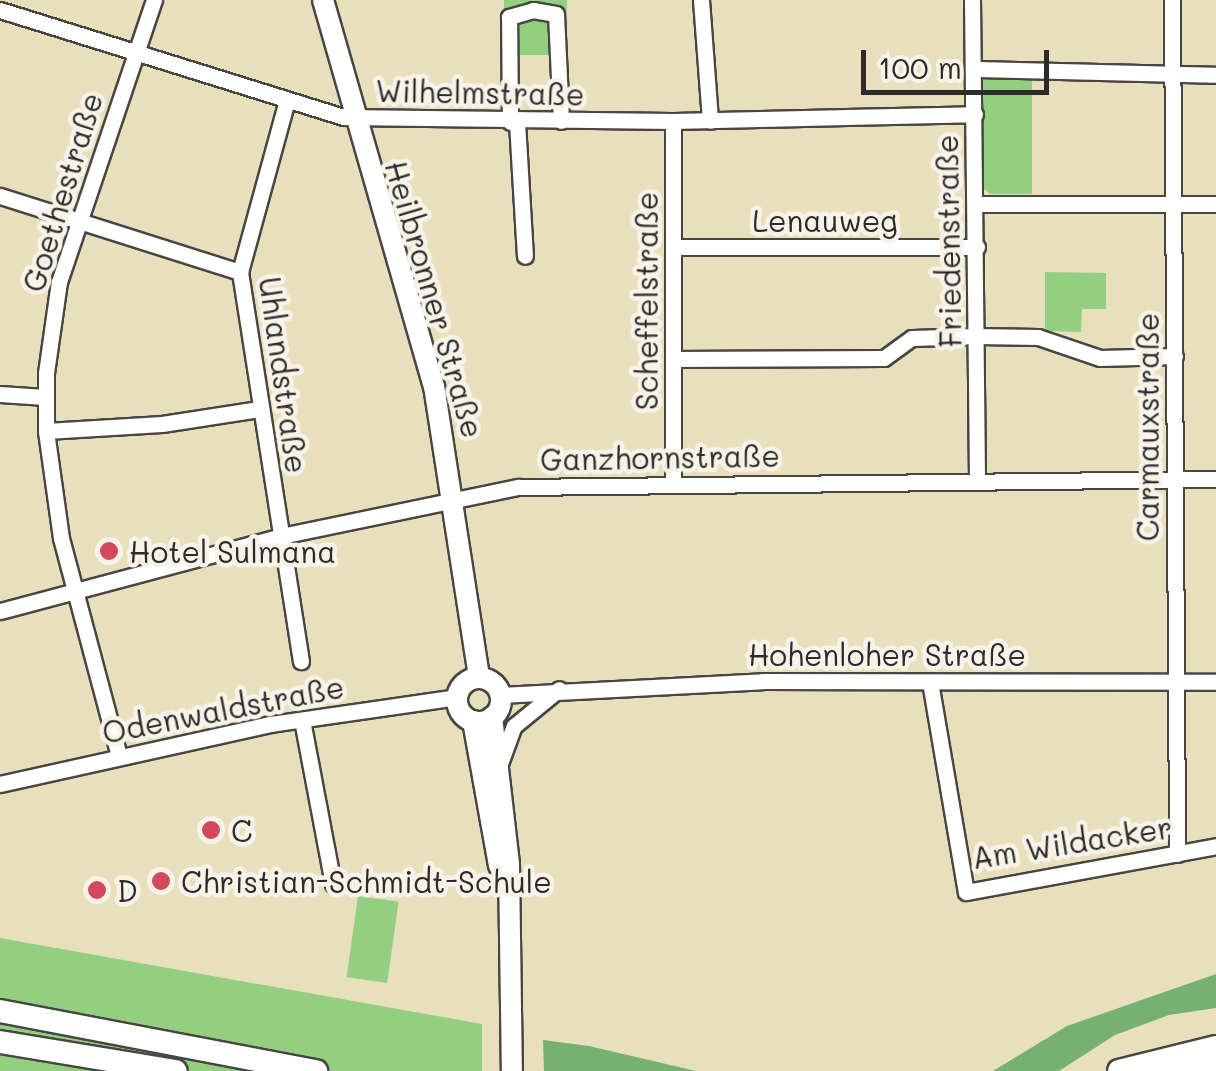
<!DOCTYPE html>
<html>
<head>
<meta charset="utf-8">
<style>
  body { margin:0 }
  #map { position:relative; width:1216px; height:1071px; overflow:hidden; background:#e8e0bd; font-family:Mali,sans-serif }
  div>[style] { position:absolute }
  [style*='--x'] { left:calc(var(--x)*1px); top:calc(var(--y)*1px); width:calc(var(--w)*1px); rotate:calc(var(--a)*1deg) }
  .green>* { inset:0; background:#94ce81; transform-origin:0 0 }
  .forest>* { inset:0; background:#77b16f }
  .roads { filter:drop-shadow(2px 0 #474641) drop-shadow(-2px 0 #474641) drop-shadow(0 2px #474641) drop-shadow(0 -2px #474641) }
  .minor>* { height:15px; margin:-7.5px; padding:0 7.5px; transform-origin:7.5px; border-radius:7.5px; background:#fff }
  .major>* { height:20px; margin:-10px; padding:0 10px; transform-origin:10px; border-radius:10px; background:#fff }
  .major>.ring { margin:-10px; padding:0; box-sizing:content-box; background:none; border:20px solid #fff; border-radius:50% }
  .highway>* { height:22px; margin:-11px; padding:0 11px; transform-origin:11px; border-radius:11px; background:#fff }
  .dots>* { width:28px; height:28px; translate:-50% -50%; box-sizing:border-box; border:5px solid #f7f3e8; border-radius:50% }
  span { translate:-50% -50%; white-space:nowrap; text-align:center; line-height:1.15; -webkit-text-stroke:9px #f7f3e8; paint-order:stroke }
  .street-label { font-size:30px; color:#2b2b2b }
  .poi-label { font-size:30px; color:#2b2b2b }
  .left { translate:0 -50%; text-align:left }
  .scale { position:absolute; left:861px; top:50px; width:188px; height:45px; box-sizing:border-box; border:5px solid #2b2b2b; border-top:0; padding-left:12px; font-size:30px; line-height:35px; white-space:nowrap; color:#2b2b2b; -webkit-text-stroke:8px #f7f3e8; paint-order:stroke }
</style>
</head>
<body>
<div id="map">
  <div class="green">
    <div style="left:504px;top:0;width:63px;height:55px"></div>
    <div style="clip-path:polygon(981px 75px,1032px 76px,1032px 194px,990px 194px,983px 188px)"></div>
    <div style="clip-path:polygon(1045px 272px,1106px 273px,1106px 309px,1082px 309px,1081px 332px,1045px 331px)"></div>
    <div style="left:358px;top:896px;width:41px;height:82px;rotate:8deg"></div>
    <div style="clip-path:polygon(0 938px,482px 1024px,482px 1071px,0 1071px)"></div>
  </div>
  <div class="forest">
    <div style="clip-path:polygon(1216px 974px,1216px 1008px,1169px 1015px,1115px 1035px,1059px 1071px,993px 1071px,1067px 1026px)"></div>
    <div style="clip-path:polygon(543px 1040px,589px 1046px,696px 1071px,544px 1071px)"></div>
  </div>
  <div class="roads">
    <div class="minor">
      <div style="--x:701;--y:0;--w:121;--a:85.7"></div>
      <div style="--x:972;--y:0;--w:482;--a:89.4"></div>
      <div style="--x:1172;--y:0;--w:854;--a:89.66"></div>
      <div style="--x:0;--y:10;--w:360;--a:17.3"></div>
      <div style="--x:344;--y:117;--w:329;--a:0.7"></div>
      <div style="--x:673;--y:121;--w:302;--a:-1.3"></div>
      <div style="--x:974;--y:69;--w:242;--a:1.4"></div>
      <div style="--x:287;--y:100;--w:178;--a:105.3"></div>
      <div style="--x:240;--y:272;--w:394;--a:81.1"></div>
      <div style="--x:673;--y:121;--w:360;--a:90"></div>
      <div style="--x:510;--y:122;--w:105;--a:-90.5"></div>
      <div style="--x:509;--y:17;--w:25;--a:-16"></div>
      <div style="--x:533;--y:10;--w:23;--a:10"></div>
      <div style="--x:556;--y:14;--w:107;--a:87.3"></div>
      <div style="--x:517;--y:122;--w:134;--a:86.6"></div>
      <div style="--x:0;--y:196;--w:252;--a:17.6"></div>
      <div style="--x:976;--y:204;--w:240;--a:0"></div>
      <div style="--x:673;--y:247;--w:304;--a:0"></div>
      <div style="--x:673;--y:359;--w:211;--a:-0.3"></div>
      <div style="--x:884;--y:358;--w:34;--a:-36"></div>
      <div style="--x:912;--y:338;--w:65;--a:-1.8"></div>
      <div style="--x:977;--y:336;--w:61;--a:0.9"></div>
      <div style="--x:1038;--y:337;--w:65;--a:18.7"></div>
      <div style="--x:1100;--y:358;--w:75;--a:-1.5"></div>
      <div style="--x:0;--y:394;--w:45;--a:3.8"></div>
      <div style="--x:46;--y:431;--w:116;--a:-3.5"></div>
      <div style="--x:162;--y:424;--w:98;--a:-8.8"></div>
      <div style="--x:0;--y:611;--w:291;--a:-14.9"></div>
      <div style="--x:281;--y:536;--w:242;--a:-11.7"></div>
      <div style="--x:518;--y:487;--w:698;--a:-0.66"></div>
      <div style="--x:930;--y:682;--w:213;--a:80.3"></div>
      <div style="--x:966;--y:892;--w:254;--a:-10.4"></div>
      <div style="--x:500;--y:695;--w:263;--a:-3"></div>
      <div style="--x:763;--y:681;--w:453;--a:0.1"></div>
      <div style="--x:302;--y:720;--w:167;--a:79.3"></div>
      <div style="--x:119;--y:756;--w:226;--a:-104.9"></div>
      <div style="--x:61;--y:538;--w:108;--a:-98"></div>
      <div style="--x:46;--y:431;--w:58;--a:-90"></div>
      <div style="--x:46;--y:373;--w:92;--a:-81.9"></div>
      <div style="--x:59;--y:282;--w:298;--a:-71.4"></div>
      <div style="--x:501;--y:761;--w:37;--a:-70"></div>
      <div style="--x:514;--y:726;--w:58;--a:-39.4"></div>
      <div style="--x:0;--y:784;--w:277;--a:-12.5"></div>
      <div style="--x:270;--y:724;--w:189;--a:-8.2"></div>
    </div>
    <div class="major">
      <div style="--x:323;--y:0;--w:402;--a:74"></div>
      <div style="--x:434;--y:386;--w:294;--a:81.2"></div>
      <div class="ring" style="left:457px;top:678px;width:24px;height:24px"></div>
      <div style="--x:492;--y:717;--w:149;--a:83.4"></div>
      <div style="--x:509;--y:865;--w:206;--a:89.2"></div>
      <div style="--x:473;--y:721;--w:147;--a:79.8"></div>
    </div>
    <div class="highway">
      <div style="--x:0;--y:1011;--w:322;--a:10.8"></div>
      <div style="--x:0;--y:1042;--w:178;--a:9.4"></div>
      <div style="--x:1119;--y:1071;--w:100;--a:-13.9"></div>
      <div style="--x:1170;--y:1071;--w:47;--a:-8.7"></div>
    </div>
  </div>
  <div class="dots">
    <div style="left:109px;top:551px;background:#d1495b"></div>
    <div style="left:211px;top:830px;background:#d1495b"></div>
    <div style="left:161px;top:881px;background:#d1495b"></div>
    <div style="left:97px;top:890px;background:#d1495b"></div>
  </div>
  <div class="street-label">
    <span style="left:480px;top:92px;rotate:1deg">Wilhelmstraße</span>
    <span style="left:62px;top:192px;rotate:-73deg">Goethestraße</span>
    <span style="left:825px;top:220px">Lenauweg</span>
    <span style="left:948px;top:241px;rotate:-91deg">Friedenstraße</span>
    <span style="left:435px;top:299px;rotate:74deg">Heilbronner Straße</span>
    <span style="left:646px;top:301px;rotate:-90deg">Scheffelstraße</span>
    <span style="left:284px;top:375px;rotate:82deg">Uhlandstraße</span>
    <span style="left:1147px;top:427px;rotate:-90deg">Carmauxstraße</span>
    <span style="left:660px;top:457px;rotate:-1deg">Ganzhornstraße</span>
    <span style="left:887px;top:654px">Hohenloher Straße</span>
    <span style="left:223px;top:709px;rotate:-11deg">Odenwaldstraße</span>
    <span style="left:1072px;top:842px;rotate:-9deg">Am Wildacker</span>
  </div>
  <div class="poi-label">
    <span class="left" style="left:129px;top:551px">Hotel Sulmana</span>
    <span class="left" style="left:231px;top:830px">C</span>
    <span class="left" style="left:181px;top:881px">Christian-Schmidt-Schule</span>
    <span class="left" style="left:117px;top:890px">D</span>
  </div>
  <div class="scale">100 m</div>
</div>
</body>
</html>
